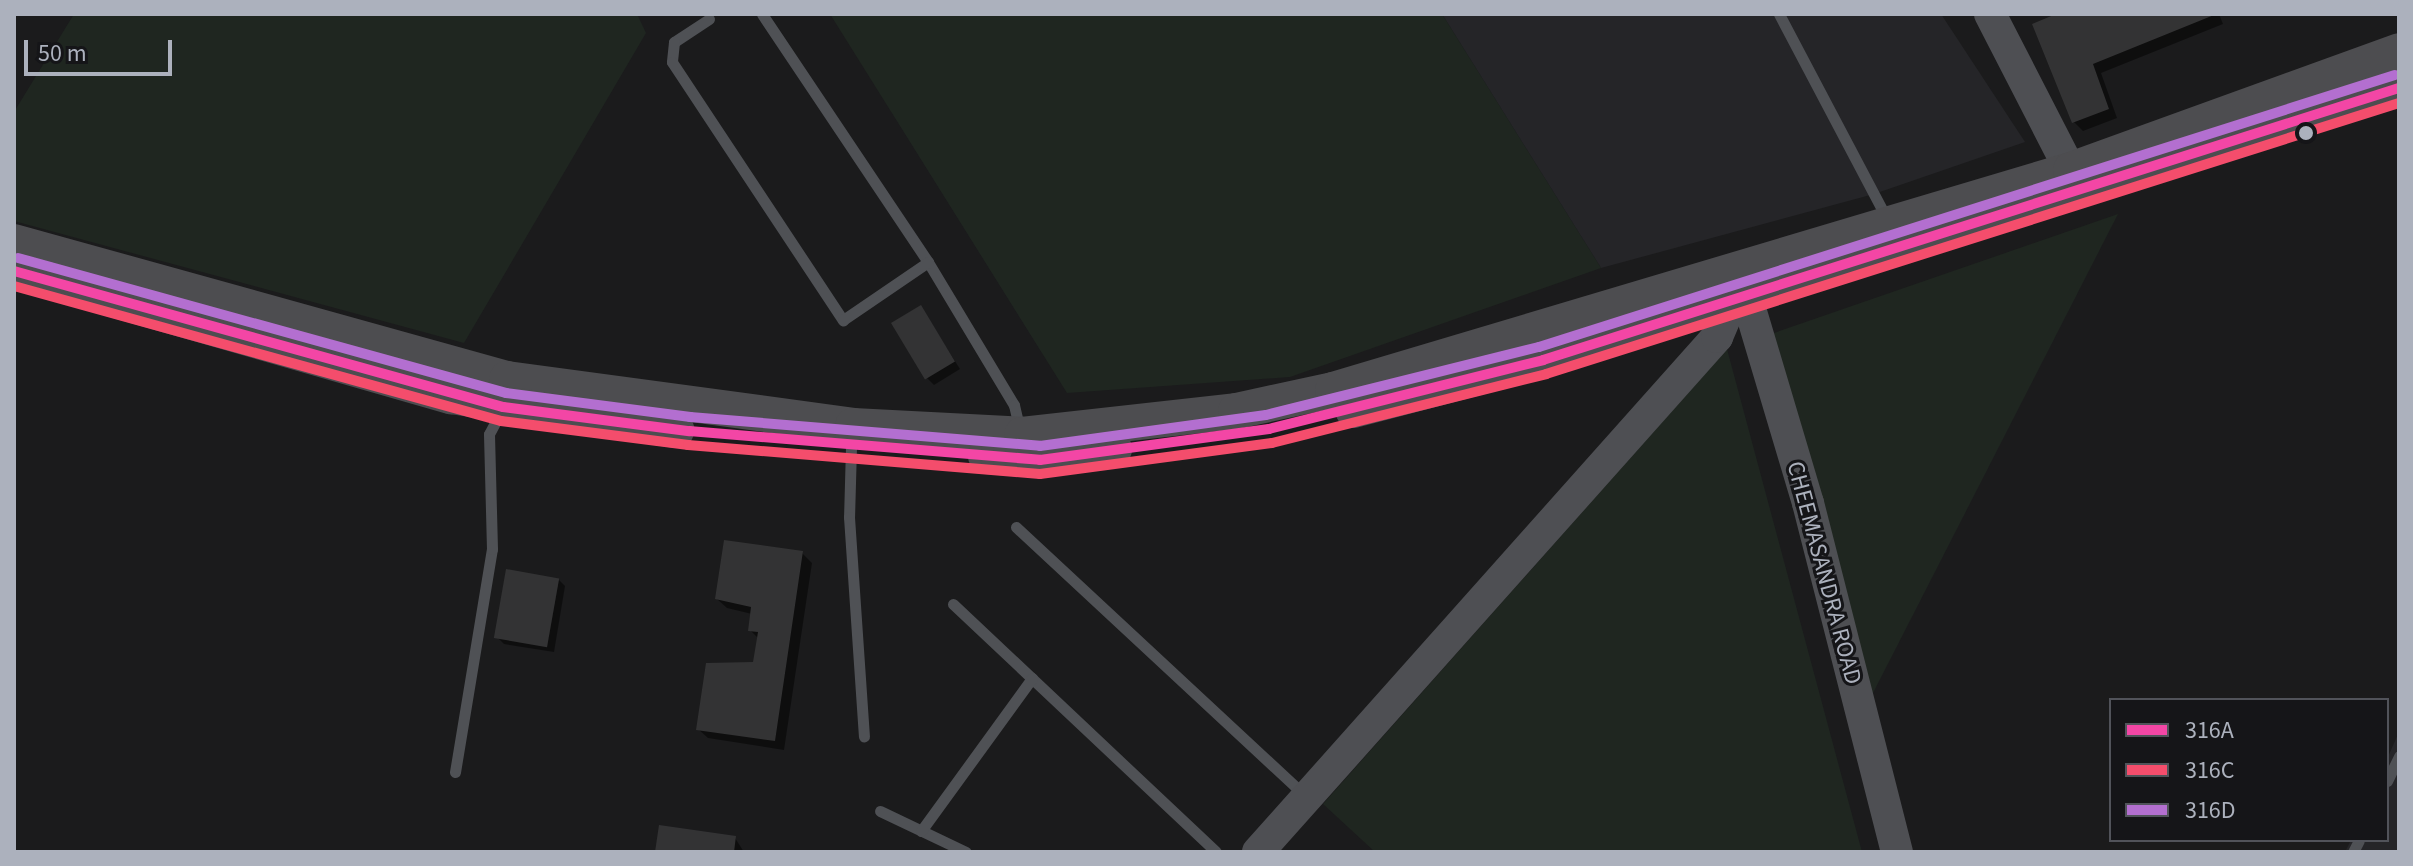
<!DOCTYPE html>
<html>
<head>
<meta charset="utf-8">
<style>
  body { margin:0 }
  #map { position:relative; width:2413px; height:866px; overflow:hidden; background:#1b1b1c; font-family:"Source Sans 3",sans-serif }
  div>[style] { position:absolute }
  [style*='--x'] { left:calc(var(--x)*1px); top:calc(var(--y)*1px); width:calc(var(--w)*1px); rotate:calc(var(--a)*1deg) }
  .built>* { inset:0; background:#252528 }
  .green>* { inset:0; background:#1f2620 }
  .shadow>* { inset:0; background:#0007 }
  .building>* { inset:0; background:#333334; transform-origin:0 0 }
  .lane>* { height:11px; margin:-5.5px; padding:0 5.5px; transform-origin:5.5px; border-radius:5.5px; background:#4f5155 }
  .secondary>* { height:32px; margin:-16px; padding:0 16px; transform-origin:16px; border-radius:16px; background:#4e4f53 }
  .primary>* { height:36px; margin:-18px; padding:0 18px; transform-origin:18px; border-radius:18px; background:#4d4d50 }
  .bus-1>* { height:10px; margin:-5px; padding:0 5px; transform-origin:5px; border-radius:5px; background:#f346a5 }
  .bus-2>* { height:10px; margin:-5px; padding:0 5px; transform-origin:5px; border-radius:5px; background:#f44d6c }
  .bus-3>* { height:10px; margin:-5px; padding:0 5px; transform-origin:5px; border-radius:5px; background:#b36fd0 }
  .dots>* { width:22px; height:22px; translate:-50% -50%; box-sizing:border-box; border:4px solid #151518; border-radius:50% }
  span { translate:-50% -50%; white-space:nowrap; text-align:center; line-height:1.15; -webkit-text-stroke:6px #151518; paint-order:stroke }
  .street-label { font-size:24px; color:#acb1bd }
  .frame { position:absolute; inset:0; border:16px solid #acb1bd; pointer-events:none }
  .legend { position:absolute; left:2109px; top:698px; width:280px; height:144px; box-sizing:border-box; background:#151518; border:2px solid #51535a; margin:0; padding:10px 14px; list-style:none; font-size:24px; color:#acb1bd }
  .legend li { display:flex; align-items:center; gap:16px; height:40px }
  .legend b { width:40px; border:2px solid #51535a }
  .scale { position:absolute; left:24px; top:40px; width:148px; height:36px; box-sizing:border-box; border:4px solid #acb1bd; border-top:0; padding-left:10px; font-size:24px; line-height:28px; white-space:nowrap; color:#acb1bd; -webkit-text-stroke:6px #151518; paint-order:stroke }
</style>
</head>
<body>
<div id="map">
  <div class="built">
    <div style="clip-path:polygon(1442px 14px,1941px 14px,2025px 142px,1874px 194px,1601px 268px)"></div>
    <div style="clip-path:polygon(2399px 732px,2399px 852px,2345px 852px,2351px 840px,2387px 840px,2387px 759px)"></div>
  </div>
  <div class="green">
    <div style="clip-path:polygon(74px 14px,637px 14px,646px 33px,464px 343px,14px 221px,14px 112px)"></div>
    <div style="clip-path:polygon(830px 14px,1442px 14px,1601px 268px,1290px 377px,1067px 393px)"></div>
    <div style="clip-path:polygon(2118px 214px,1872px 695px,1771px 334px)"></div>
    <div style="clip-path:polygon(1727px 349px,1862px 852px,1375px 852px,1323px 804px)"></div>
  </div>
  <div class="shadow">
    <div style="clip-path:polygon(2061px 14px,2219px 14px,2223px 24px,2101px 73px,2117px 118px,2083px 131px,2074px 122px)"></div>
    <div style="clip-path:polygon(921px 308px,960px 369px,934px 385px,927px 378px)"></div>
    <div style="clip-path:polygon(802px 553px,812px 563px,784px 750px,708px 738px,698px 729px,755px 664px,759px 639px,750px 630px,752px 614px,727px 608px,717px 599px)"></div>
    <div style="clip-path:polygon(558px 579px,565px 586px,554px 652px,504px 644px,497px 637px)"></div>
    <div style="clip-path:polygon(735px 838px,744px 852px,657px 852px)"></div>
  </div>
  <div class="building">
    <div style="clip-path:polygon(2056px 14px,2214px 14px,2214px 15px,2093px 64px,2109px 109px,2072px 123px,2032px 24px)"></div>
    <div style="left:921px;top:305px;width:66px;height:35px;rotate:59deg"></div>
    <div style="clip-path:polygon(724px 540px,803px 551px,775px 741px,696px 730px,706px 663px,753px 662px,758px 632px,748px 631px,751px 607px,715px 599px)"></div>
    <div style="left:506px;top:569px;width:54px;height:70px;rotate:10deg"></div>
    <div style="clip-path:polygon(659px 825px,736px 836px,734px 852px,655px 852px)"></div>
  </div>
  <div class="lane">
    <div style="--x:762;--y:14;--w:298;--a:56.2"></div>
    <div style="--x:928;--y:262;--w:167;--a:59"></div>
    <div style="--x:1014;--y:405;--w:26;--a:77"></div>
    <div style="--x:1779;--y:14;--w:232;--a:62.2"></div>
    <div style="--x:709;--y:19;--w:42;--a:146.7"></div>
    <div style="--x:674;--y:42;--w:20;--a:96"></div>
    <div style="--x:672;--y:62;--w:310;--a:56.5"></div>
    <div style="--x:843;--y:320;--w:103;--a:-34.3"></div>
    <div style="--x:851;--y:447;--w:70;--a:91.6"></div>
    <div style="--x:849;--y:517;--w:220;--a:86.1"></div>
    <div style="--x:1016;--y:527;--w:393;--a:42.9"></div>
    <div style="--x:953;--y:604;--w:361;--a:43.3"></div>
    <div style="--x:455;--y:772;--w:226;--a:-80.6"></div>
    <div style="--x:492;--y:549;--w:115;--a:-91.5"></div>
    <div style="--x:489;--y:434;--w:26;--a:-62"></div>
    <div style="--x:2387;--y:781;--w:28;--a:-64"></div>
    <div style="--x:880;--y:811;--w:95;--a:25.5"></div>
    <div style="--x:921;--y:831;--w:189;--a:-54"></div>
    <div style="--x:2353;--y:852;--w:13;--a:-63"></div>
  </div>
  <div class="secondary">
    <div style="--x:1990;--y:14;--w:199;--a:62.8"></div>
    <div style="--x:1746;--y:295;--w:217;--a:73.4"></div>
    <div style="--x:1808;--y:503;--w:360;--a:75.7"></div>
    <div style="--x:1258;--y:852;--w:690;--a:-48.29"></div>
    <div style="--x:1717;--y:337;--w:39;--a:-67"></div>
    <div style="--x:1732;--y:301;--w:24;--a:-107"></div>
  </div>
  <div class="primary">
    <div style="--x:14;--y:242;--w:512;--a:15.53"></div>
    <div style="--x:507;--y:379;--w:349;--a:7.7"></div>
    <div style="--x:853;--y:426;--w:169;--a:3"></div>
    <div style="--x:1022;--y:435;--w:215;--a:-6.4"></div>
    <div style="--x:1236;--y:411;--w:99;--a:-12.2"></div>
    <div style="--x:1333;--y:390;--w:770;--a:-16.6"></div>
    <div style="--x:2071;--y:170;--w:349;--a:-19.9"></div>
    <div style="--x:14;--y:271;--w:455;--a:16"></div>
    <div style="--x:451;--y:396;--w:228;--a:8.6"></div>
    <div style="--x:1353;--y:410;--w:196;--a:-14.7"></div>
    <div style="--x:1543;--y:360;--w:898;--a:-17.63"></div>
    <div style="--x:986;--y:456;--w:54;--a:4.2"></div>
    <div style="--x:1040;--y:460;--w:75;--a:-8.5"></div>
  </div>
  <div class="bus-1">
    <div style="--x:14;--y:271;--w:508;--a:15.54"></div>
    <div style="--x:503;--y:407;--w:188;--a:7.4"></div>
    <div style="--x:689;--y:431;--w:352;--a:4.7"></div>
    <div style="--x:1040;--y:460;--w:231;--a:-7.7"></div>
    <div style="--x:1269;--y:429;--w:283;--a:-14.1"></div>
    <div style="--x:1543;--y:360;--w:898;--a:-17.63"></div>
  </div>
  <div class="bus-2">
    <div style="--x:14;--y:286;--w:505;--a:15.49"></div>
    <div style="--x:501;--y:421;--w:189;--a:7.3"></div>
    <div style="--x:688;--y:445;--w:353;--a:4.7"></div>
    <div style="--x:1040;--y:474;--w:234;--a:-7.6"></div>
    <div style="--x:1272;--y:443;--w:283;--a:-14.1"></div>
    <div style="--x:1546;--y:374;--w:895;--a:-17.63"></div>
  </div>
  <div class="bus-3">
    <div style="--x:18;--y:258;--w:506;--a:15.46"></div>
    <div style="--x:506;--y:393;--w:186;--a:7.4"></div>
    <div style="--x:690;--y:417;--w:351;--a:4.7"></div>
    <div style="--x:1040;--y:446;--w:228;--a:-7.8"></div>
    <div style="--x:1266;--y:415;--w:281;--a:-14"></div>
    <div style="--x:1539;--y:347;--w:898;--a:-17.63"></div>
  </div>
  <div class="dots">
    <div style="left:2306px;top:133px;background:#acb1bd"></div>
  </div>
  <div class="street-label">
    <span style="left:1824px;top:573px;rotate:75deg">CHEEMASANDRA ROAD</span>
  </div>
  <div class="frame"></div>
  <ul class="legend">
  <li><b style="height:10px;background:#f346a5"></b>316A</li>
  <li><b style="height:10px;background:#f44d6c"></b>316C</li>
  <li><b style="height:10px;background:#b36fd0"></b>316D</li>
  </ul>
  <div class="scale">50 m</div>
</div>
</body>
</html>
